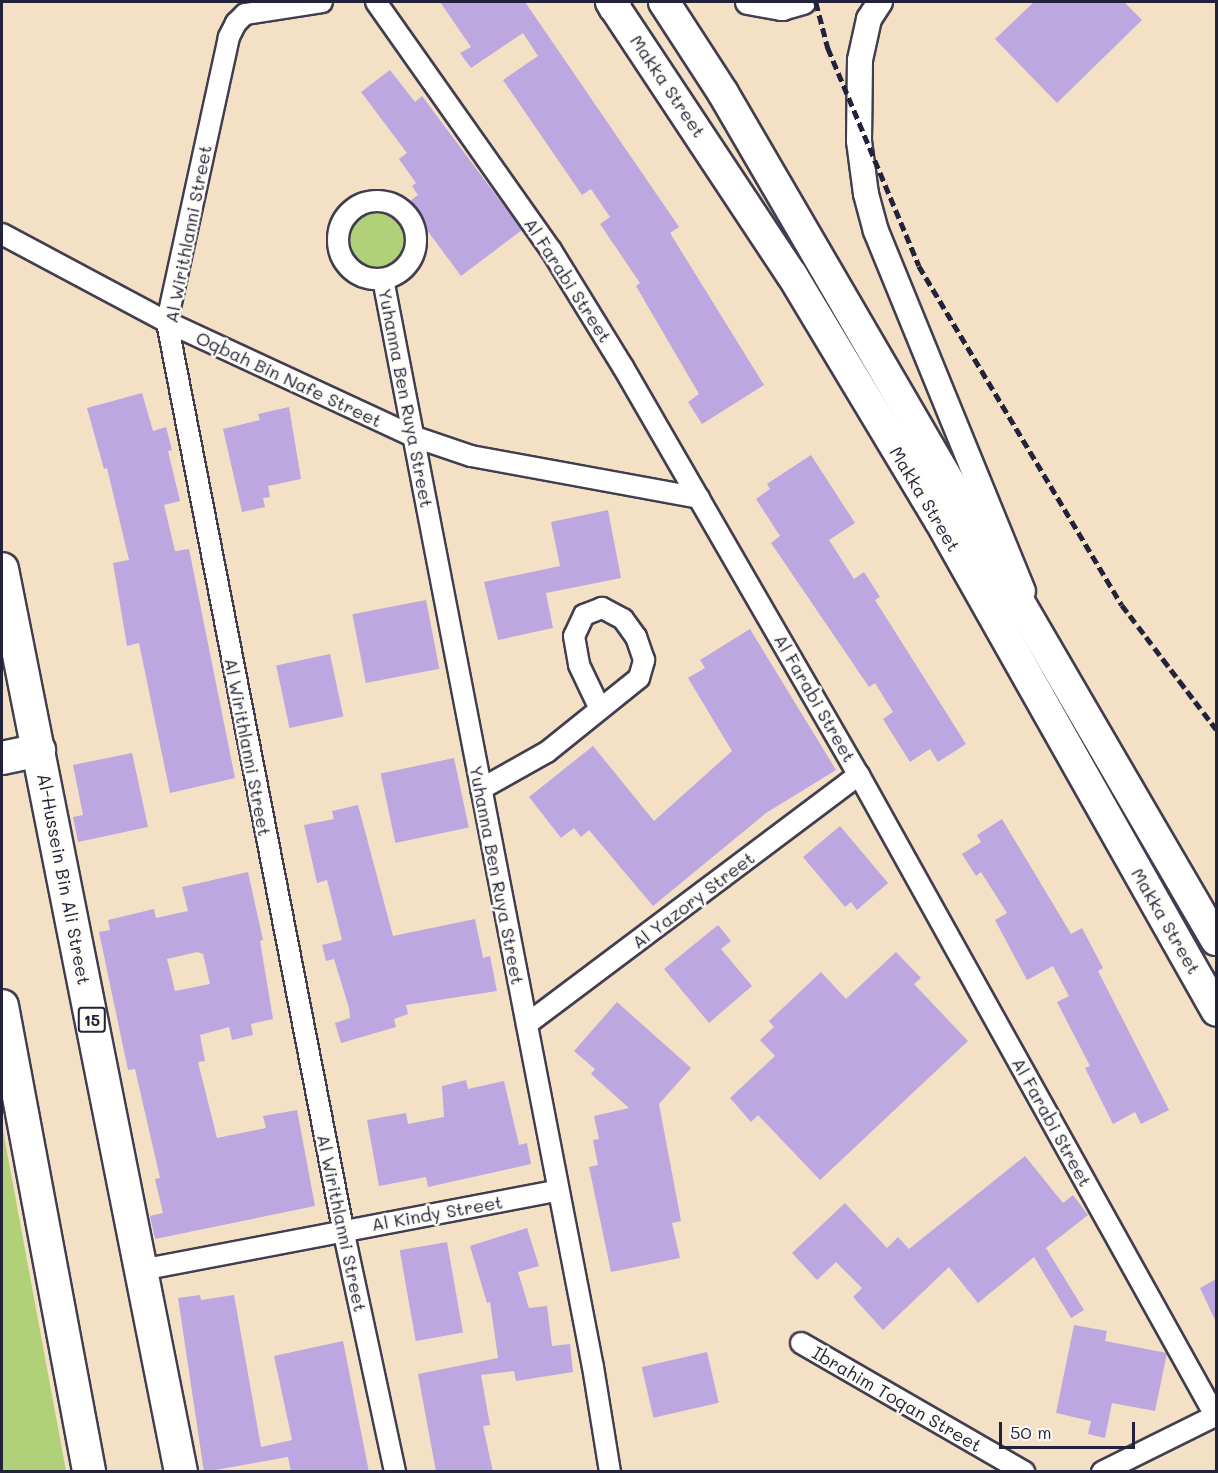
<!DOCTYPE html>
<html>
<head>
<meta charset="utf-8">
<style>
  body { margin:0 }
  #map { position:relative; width:1218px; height:1473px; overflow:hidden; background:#f4e0c5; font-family:Mali,sans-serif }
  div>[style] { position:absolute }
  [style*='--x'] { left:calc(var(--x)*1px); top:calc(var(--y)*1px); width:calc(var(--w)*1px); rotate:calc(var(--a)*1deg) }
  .green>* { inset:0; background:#b0d178 }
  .round { border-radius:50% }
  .building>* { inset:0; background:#bca7e0; transform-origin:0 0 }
  .roads { filter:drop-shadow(2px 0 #423e50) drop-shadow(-2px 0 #423e50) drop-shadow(0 2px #423e50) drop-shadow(0 -2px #423e50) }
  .minor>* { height:20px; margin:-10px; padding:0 10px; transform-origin:10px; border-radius:10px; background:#fff }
  .minor>.ring { margin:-10px; padding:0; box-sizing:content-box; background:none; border:20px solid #fff; border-radius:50% }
  .tertiary>* { height:24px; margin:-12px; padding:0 12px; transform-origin:12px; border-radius:12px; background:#fff }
  .primary>* { height:30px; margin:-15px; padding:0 15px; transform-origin:15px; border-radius:15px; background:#fff }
  .trunk>* { height:32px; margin:-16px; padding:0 16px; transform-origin:16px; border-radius:16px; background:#fff }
  .rail>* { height:4.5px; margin-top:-2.25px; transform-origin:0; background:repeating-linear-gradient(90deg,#22223b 0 9px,transparent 0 13.5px) }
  span { translate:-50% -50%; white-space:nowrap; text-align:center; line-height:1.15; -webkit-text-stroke:5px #fdfcf7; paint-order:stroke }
  .shield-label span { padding:2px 4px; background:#fdfcf7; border:2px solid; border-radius:4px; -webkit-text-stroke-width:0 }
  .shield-label { font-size:16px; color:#22223b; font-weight:700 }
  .street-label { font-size:18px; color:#22223b }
  .frame { position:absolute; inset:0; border:3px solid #22223b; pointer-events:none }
  .scale { position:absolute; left:999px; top:1422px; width:136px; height:27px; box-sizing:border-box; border:3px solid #22223b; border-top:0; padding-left:8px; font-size:18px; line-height:21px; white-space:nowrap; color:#22223b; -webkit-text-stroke:4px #fdfcf7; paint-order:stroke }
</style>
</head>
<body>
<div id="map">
  <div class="green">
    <div class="round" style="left:343px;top:206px;width:68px;height:68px"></div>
    <div style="clip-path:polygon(2px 1125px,66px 1471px,2px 1471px)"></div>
  </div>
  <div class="building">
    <div style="clip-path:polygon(440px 2px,525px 2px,679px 227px,670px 233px,764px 385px,702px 424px,688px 402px,699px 394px,636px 286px,640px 283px,600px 224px,610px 217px,591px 189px,582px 195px,503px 80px,538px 56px,523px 33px,471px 68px,460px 53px,471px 47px)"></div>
    <div style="clip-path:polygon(1034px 2px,1124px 2px,1142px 20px,1057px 103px,995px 39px)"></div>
    <div style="clip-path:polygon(390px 70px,415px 102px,422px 96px,522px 230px,461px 276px,407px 203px,418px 195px,412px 186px,416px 183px,399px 159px,407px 153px,361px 92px)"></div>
    <div style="clip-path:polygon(142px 393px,153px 431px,166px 427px,172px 450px,168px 451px,180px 501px,164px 505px,175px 551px,189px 549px,235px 778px,170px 793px,139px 643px,127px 646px,113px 563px,129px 560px,107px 468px,104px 469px,87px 408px)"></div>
    <div style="clip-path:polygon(289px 407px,301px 479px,268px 486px,270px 497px,263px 498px,265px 507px,242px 512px,223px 429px,260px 420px,258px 414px)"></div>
    <div style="clip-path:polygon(811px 455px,855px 523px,829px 540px,854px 579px,864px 572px,880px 597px,875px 600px,966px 744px,938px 762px,930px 749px,910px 762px,883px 719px,893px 712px,875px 683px,869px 687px,771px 543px,780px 536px,756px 499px,770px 489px,767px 484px)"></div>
    <div style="clip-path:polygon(608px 510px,621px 578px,546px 593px,553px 628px,498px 640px,484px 582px,560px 566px,551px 522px)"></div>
    <div style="left:426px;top:600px;width:70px;height:75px;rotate:79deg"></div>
    <div style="clip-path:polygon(750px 629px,836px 770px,766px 813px,653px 906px,589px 830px,581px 837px,574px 828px,561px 838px,529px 797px,593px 746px,654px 821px,732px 751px,688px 678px,705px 668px,700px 660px)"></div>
    <div style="left:330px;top:654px;width:64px;height:55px;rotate:78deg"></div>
    <div style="clip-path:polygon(132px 753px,148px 827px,78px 842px,73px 817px,83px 815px,73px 765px)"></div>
    <div style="left:454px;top:758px;width:71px;height:75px;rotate:78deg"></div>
    <div style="clip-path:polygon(358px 805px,393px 936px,475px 919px,483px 958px,490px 956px,497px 991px,406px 1005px,408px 1014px,394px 1019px,396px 1027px,341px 1043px,335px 1023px,350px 1018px,349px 1008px,334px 959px,326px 961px,322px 945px,342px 940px,327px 880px,317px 883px,304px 825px,334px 819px,332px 811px)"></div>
    <div style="clip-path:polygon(1002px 819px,1071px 934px,1082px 928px,1103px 968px,1098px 971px,1169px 1110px,1141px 1124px,1135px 1112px,1113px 1124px,1085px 1068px,1090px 1066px,1057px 1002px,1069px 996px,1053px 966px,1027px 980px,995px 920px,1007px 913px,981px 872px,976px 876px,962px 854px,981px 842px,977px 835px)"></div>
    <div style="clip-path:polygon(840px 826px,888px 883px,857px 910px,851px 902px,845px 907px,803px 857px)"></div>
    <div style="clip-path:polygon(evenodd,248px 872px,263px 940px,260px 941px,273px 1019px,251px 1024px,253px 1035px,232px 1040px,229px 1027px,200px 1035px,205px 1061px,198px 1062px,217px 1138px,266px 1128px,263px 1116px,297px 1110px,315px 1206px,155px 1239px,150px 1216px,163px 1213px,155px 1179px,160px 1178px,135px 1069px,128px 1070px,99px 932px,110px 930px,108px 920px,154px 909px,156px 918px,188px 911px,182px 887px,248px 872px,197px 952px,203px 954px,210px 984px,175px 991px,167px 959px,197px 952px)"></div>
    <div style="clip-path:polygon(718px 925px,731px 941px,721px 949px,752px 986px,709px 1023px,664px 969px)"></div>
    <div style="clip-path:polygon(896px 952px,921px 978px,914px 984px,968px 1041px,820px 1180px,758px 1115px,751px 1122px,730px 1098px,775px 1056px,760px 1040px,774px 1027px,769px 1021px,821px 972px,846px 999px)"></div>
    <div style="clip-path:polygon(617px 1002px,691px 1068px,659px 1104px,681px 1221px,672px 1223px,680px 1258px,611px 1272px,589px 1167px,598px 1165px,593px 1140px,599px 1139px,594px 1116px,629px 1108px,591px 1074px,595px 1069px,574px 1051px)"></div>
    <div style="clip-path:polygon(466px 1080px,468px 1089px,504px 1081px,519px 1145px,527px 1143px,531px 1164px,428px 1187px,426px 1177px,379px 1186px,367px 1120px,406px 1113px,408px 1124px,444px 1117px,442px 1086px)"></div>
    <div style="clip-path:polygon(1025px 1156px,1063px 1203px,1073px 1195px,1088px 1215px,1046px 1248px,1084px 1310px,1071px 1318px,1034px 1257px,978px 1303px,949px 1267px,883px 1330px,853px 1297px,862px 1288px,836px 1262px,817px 1280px,792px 1253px,845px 1203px,887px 1248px,898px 1237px,909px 1249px)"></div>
    <div style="clip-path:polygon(527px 1228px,539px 1266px,518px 1272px,529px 1308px,547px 1306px,552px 1346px,570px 1344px,573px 1372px,516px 1381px,514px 1371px,481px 1375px,490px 1425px,483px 1426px,493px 1472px,436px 1472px,418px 1374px,498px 1358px,490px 1302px,487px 1303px,470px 1246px)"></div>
    <div style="left:447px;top:1242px;width:92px;height:48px;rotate:80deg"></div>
    <div style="clip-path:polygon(1216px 1279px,1216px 1322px,1200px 1288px)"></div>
    <div style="clip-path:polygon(200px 1295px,201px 1300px,234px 1295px,261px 1447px,292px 1440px,274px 1356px,343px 1341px,369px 1472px,291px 1472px,288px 1457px,204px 1472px,178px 1298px)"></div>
    <div style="clip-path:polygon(1074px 1325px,1107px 1331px,1105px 1341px,1167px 1353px,1155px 1411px,1112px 1403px,1105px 1438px,1088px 1434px,1091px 1421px,1056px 1413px)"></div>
    <div style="left:707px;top:1352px;width:52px;height:67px;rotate:77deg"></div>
  </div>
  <div class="roads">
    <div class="minor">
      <div style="--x:322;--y:2;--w:78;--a:171.1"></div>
      <div style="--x:245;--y:14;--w:13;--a:135"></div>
      <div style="--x:236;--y:23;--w:16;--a:117"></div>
      <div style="--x:229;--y:37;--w:292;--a:102.3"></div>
      <div style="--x:167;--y:322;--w:924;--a:79.02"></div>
      <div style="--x:343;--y:1229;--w:249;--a:77.9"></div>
      <div style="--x:376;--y:2;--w:304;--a:54.8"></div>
      <div style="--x:551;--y:250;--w:137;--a:58.4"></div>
      <div style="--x:623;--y:367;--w:471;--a:60"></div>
      <div style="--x:859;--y:775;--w:735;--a:60.92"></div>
      <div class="ring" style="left:338px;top:201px;width:58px;height:58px"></div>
      <div style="--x:2;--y:234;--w:187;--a:28.1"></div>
      <div style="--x:167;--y:322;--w:273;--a:24.9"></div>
      <div style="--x:415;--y:437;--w:59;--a:18.7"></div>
      <div style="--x:471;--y:456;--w:232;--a:10.4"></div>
      <div style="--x:383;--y:279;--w:1108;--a:79.08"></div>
      <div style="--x:593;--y:1367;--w:106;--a:80.8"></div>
      <div style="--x:481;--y:789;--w:76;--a:-29.3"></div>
      <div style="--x:547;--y:752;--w:118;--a:-38.8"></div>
      <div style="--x:639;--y:678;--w:19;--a:-74"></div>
      <div style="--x:644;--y:660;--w:24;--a:-109"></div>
      <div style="--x:636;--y:637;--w:22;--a:-126"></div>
      <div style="--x:623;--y:619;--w:24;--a:-152"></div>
      <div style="--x:602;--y:608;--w:19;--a:159"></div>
      <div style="--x:584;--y:615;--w:23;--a:115"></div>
      <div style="--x:574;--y:636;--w:29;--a:80"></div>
      <div style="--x:579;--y:665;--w:47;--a:64.5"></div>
      <div style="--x:527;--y:1024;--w:415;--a:-36.9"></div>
      <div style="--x:141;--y:1270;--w:423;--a:-10.8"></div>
      <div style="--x:801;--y:1343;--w:258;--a:30"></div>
      <div style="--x:1102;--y:1472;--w:126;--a:-26.4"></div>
    </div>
    <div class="tertiary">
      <div style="--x:748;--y:2;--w:35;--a:10"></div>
      <div style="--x:782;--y:8;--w:22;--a:-16"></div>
      <div style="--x:880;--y:2;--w:20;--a:123"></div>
      <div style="--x:869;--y:19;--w:42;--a:102.4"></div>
      <div style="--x:860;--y:60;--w:81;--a:90.7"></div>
      <div style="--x:859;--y:141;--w:53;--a:82.5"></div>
      <div style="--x:866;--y:194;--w:38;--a:75"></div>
      <div style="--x:876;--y:231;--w:389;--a:67.8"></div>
    </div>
    <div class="primary">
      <div style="--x:611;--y:2;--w:328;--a:56.5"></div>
      <div style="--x:792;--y:275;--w:287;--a:59"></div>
      <div style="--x:940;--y:521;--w:562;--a:60.56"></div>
      <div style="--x:664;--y:2;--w:108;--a:57"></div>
      <div style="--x:723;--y:93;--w:980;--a:59.8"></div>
    </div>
    <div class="trunk">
      <div style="--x:613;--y:2;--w:5;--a:68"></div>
      <div style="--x:2;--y:569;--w:921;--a:78.79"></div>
      <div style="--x:2;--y:758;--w:38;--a:-12"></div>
      <div style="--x:2;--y:1006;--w:474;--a:79.4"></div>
    </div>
  </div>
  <div class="rail">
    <div style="--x:816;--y:2;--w:48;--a:75.4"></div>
    <div style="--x:828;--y:48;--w:236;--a:67.3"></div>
    <div style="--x:919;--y:266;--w:395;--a:59.1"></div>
    <div style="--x:1122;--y:605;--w:156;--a:52.8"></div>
  </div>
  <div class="shield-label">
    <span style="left:92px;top:1020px">15</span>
  </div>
  <div class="street-label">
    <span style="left:668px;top:86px;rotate:56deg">Makka Street</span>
    <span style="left:188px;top:234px;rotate:-79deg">Al Wirithlanni Street</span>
    <span style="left:568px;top:280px;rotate:57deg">Al Farabi Street</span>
    <span style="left:289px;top:379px;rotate:25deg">Oqbah Bin Nafe Street</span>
    <span style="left:406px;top:398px;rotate:79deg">Yuhanna Ben Ruya Street</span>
    <span style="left:925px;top:499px;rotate:59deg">Makka Street</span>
    <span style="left:815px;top:698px;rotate:60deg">Al Farabi Street</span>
    <span style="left:248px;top:747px;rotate:79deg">Al Wirithlanni Street</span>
    <span style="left:497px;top:875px;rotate:79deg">Yuhanna Ben Ruya Street</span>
    <span style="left:64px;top:879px;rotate:79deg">Al-Hussein Bin Ali Street</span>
    <span style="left:693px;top:900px;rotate:-37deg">Al Yazory Street</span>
    <span style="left:1166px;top:921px;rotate:60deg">Makka Street</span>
    <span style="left:1052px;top:1122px;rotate:61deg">Al Farabi Street</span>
    <span style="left:437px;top:1213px;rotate:-10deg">Al Kindy Street</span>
    <span style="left:342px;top:1223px;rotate:78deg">Al Wirithlanni Street</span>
    <span style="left:897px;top:1399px;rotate:30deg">Ibrahim Toqan Street</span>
  </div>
  <div class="frame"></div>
  <div class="scale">50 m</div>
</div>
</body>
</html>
